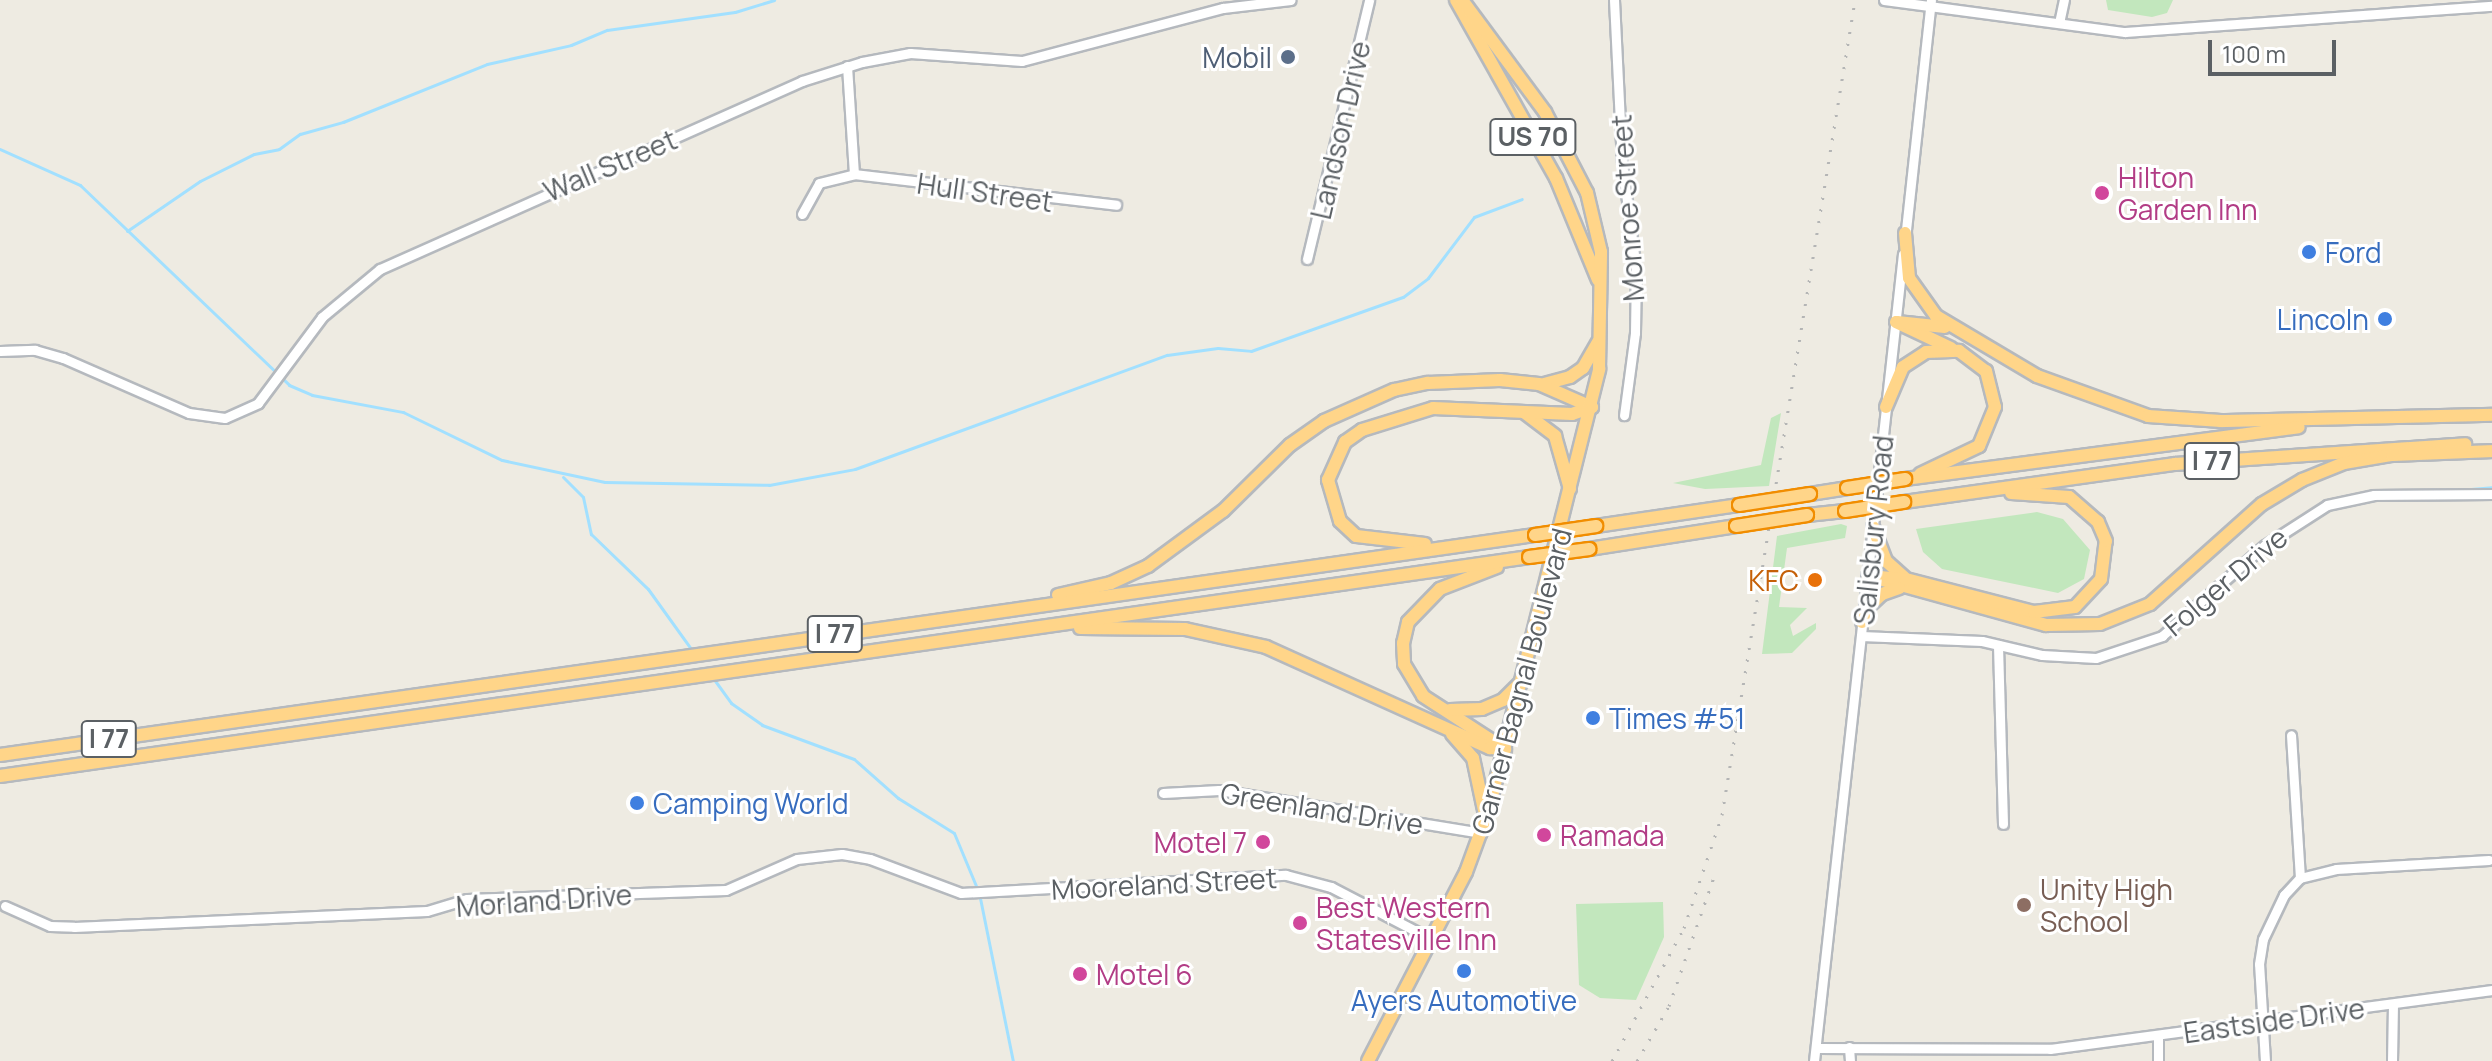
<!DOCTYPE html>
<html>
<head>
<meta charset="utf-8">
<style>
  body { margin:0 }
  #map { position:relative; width:2492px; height:1061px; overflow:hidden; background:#eeebe2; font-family:Manrope,sans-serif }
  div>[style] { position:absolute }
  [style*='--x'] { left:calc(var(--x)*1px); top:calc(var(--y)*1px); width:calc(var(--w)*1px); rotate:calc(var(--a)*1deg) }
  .green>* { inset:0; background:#c2e7bd }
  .stream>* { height:3px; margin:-1.5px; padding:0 1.5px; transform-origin:1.5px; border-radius:1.5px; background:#a2e0ff }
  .roads { filter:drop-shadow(2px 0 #b5b9be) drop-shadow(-2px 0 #b5b9be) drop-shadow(0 2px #b5b9be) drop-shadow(0 -2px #b5b9be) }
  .minor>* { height:9px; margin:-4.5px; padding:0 4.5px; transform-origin:4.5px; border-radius:4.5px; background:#fff }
  .highway>* { height:12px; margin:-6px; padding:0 6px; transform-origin:6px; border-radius:6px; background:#ffd589 }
  .rail>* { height:3px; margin-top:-1.5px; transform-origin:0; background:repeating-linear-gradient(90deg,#b4b5b5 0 2px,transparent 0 12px) }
  .bridges { filter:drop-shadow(2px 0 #f18d00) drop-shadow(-2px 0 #f18d00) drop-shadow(0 2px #f18d00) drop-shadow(0 -2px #f18d00) }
  .highway-bridge>* { height:12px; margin:-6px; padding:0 6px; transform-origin:6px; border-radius:6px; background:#ffd589 }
  .dots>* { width:22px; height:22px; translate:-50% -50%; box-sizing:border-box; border:4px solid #fff; border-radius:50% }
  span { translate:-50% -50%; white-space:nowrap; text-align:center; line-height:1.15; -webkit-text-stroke:6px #fff; paint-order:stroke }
  .shield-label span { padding:2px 6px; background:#fff; border:2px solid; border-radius:6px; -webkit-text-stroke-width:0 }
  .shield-label { font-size:26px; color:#5b6064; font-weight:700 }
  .service-label { font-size:28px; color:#4e5e75 }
  .right { translate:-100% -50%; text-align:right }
  .street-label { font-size:28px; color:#5b6064 }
  .hotel-label { font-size:28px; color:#b23c85 }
  .left { translate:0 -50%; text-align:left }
  .shop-label { font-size:28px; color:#366cbe }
  .food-label { font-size:28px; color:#c56008 }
  .education-label { font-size:28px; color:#785e54 }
  .scale { position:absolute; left:2208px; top:40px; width:128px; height:36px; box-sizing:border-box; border:4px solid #5b6064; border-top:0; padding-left:10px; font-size:24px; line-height:28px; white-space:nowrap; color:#5b6064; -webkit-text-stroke:6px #fff; paint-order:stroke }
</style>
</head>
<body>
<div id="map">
  <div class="green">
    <div style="clip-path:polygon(2106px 0,2173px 0,2167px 13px,2152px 17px,2108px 10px)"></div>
    <div style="clip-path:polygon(1781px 413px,1769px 486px,1705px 489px,1673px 483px,1761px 465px,1771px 418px)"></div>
    <div style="clip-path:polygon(2037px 512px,2063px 519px,2090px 550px,2084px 579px,2058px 593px,1942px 569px,1923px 552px,1916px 529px)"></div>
    <div style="clip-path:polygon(1841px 524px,1847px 526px,1845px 538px,1787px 548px,1779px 607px,1807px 608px,1790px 625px,1793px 636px,1816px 623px,1816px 629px,1792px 653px,1762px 654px,1777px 536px)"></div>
    <div style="clip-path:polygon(1663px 902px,1664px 937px,1636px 1000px,1600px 998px,1579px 985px,1576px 904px)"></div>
  </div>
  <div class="stream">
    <div style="--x:0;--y:149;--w:88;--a:24.2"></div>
    <div style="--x:80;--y:185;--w:289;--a:43.7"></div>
    <div style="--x:289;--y:385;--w:25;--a:23"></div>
    <div style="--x:312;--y:395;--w:93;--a:10.6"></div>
    <div style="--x:403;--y:412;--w:110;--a:25.9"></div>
    <div style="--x:502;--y:460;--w:105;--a:12.1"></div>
    <div style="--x:605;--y:482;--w:164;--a:1"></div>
    <div style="--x:769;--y:485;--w:87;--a:-10.5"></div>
    <div style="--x:855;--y:469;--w:332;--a:-20.1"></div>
    <div style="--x:1167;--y:355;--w:51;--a:-7.8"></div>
    <div style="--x:1218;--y:348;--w:33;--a:5"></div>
    <div style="--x:1251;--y:351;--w:161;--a:-19.6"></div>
    <div style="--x:1403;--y:297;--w:31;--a:-37"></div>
    <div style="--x:1428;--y:278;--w:76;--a:-53"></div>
    <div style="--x:1474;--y:217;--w:51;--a:-20.6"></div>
    <div style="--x:127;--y:231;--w:88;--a:-34.4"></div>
    <div style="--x:200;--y:181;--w:60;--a:-26.6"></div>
    <div style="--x:254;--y:154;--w:25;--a:-11"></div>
    <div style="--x:279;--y:149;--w:26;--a:-36"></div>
    <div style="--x:300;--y:134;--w:45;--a:-15.6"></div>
    <div style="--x:343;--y:122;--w:155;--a:-21.9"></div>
    <div style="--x:487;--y:64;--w:86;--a:-12.7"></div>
    <div style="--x:571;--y:45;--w:39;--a:-23"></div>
    <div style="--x:607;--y:30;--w:129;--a:-8"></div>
    <div style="--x:735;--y:12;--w:41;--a:-17.1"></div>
    <div style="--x:563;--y:477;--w:28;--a:45"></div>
    <div style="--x:583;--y:497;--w:38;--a:78"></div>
    <div style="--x:591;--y:534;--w:79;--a:44"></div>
    <div style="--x:648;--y:589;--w:79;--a:54.3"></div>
    <div style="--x:2459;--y:490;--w:33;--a:-5"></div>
    <div style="--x:713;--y:678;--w:31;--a:54"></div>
    <div style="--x:731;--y:703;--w:38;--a:35"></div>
    <div style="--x:762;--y:725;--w:98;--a:20.3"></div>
    <div style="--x:854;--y:759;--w:59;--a:41.6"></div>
    <div style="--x:898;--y:798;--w:66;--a:32"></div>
    <div style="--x:954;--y:833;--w:65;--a:67.4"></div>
    <div style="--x:979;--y:893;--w:171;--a:78.6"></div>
  </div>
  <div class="roads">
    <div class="minor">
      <div style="--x:1614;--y:0;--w:163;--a:87.2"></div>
      <div style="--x:1622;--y:163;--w:107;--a:82.5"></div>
      <div style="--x:1636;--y:269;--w:64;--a:90.9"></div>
      <div style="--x:1635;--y:333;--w:83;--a:97.6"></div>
      <div style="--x:1884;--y:0;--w:243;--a:7.6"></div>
      <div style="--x:2125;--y:32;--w:368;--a:-4.1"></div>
      <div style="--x:2059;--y:23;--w:24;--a:-78"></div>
      <div style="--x:847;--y:66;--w:108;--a:86.3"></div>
      <div style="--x:802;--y:214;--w:35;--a:-61"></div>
      <div style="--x:819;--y:183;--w:36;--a:-14"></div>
      <div style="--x:854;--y:174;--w:264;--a:6.7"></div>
      <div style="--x:1905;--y:239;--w:240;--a:-83.8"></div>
      <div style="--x:1307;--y:259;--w:266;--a:-76.5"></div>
      <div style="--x:0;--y:351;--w:35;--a:-2"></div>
      <div style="--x:35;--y:350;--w:29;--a:16"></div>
      <div style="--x:63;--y:358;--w:137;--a:23.6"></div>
      <div style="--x:189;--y:413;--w:36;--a:8"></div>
      <div style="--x:225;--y:418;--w:36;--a:-24"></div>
      <div style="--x:258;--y:403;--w:107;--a:-53.3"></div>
      <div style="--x:322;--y:317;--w:75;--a:-39.6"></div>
      <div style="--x:380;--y:269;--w:462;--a:-24"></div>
      <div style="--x:802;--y:81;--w:63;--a:-17.6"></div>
      <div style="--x:862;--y:62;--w:49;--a:-10.6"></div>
      <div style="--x:910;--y:53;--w:112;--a:4.1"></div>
      <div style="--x:1022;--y:61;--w:208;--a:-14.8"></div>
      <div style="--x:1223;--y:8;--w:68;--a:-6.7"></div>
      <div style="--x:1861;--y:636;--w:121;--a:2.4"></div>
      <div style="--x:1982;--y:641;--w:62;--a:13.1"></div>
      <div style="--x:2042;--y:655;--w:54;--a:3.2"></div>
      <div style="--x:2096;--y:658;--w:70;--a:-18.4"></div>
      <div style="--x:2162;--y:636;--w:137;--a:-41.5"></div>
      <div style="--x:2265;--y:545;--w:74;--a:-32.8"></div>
      <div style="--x:2327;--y:505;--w:48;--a:-12"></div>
      <div style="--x:2374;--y:495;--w:118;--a:-0.5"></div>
      <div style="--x:1998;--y:645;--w:179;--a:88.4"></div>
      <div style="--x:1163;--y:793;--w:56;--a:-3.1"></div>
      <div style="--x:1219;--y:790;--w:266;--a:9.3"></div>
      <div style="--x:2300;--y:878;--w:37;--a:-14"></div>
      <div style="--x:2336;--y:869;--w:153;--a:-3.4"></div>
      <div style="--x:5;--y:906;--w:49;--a:24"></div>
      <div style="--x:50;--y:926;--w:24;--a:2"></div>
      <div style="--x:74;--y:927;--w:353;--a:-2.6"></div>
      <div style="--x:427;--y:911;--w:42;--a:-16.7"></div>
      <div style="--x:467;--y:899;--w:259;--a:-2"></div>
      <div style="--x:726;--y:890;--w:77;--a:-23.6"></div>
      <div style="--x:797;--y:859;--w:45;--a:-6.3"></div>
      <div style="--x:842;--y:854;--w:28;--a:10"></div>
      <div style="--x:870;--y:859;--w:97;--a:20.5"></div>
      <div style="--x:961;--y:893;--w:325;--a:-3.2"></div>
      <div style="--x:1286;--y:875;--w:47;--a:14.9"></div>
      <div style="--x:1331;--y:887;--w:115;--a:27.5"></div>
      <div style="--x:2158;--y:1037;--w:24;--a:90"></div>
      <div style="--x:1849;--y:1047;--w:14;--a:86"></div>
      <div style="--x:1816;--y:1048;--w:234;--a:0.2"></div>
      <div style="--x:2050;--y:1049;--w:446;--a:-7.6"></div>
      <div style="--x:1814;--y:1061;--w:812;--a:-83.71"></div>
      <div style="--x:2265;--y:1061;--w:97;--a:-93.5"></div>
      <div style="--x:2259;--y:964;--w:25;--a:-81"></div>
      <div style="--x:2263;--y:939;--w:49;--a:-64.5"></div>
      <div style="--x:2284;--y:895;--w:23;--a:-47"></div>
      <div style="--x:2300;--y:878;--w:143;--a:-93.6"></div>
      <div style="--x:2392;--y:1061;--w:57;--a:-89"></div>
    </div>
    <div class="highway">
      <div style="--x:1456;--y:0;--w:204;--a:60.7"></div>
      <div style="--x:1556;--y:178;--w:110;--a:67.6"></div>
      <div style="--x:1905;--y:233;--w:45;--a:84.9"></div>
      <div style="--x:1909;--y:278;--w:47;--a:54.6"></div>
      <div style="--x:1936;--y:316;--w:117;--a:30.7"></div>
      <div style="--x:2037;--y:376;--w:118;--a:19.8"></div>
      <div style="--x:2148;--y:416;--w:73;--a:3.9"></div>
      <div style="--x:2221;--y:421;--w:271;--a:-1.3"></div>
      <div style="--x:1896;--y:322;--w:61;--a:25.3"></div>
      <div style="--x:1897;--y:322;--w:48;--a:5.9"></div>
      <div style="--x:1544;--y:384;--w:27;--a:-15"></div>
      <div style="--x:1570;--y:377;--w:16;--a:-35"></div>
      <div style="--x:1583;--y:368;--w:30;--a:-60"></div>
      <div style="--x:1886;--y:407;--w:43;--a:-67"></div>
      <div style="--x:1903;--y:367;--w:27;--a:-33"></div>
      <div style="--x:1926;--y:352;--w:33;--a:-2"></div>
      <div style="--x:1959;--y:351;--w:34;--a:37"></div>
      <div style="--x:1986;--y:371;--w:37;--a:76"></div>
      <div style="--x:1995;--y:407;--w:42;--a:112.3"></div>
      <div style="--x:1979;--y:446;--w:65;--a:154.6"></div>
      <div style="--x:1525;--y:413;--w:38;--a:37"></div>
      <div style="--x:1555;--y:436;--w:55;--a:74.2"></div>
      <div style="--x:1905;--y:479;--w:397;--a:-7.5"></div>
      <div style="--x:1810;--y:494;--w:37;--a:-9"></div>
      <div style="--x:1904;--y:502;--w:274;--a:-8"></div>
      <div style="--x:2175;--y:464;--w:291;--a:-3.9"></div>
      <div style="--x:1807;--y:515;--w:38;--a:-6"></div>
      <div style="--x:1596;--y:526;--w:145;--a:-8.4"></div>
      <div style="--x:1873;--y:527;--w:36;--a:69"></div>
      <div style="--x:1886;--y:561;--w:24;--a:42"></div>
      <div style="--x:1425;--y:544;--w:69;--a:-173.4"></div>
      <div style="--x:1356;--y:536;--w:22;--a:-137"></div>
      <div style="--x:1340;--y:521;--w:43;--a:-106.3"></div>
      <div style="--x:1328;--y:480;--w:42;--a:-65.9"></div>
      <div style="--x:1345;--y:442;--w:21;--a:-35"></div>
      <div style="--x:1362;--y:430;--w:74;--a:-17.2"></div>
      <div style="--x:1433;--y:408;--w:139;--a:2.5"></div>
      <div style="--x:1572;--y:414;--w:21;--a:-19"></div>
      <div style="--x:1589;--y:549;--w:149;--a:-8.9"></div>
      <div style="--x:1497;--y:567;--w:61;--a:158.9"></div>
      <div style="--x:1440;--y:589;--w:46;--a:134.1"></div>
      <div style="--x:1408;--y:622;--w:22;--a:103"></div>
      <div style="--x:1403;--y:643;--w:21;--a:87"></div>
      <div style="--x:1404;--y:664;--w:37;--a:59"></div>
      <div style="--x:1423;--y:696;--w:98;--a:32.9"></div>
      <div style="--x:1868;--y:576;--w:185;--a:15.4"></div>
      <div style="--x:2046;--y:625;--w:54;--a:-1.1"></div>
      <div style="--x:2100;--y:624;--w:54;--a:-21.8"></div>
      <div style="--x:2150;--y:604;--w:150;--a:-41.8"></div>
      <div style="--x:2262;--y:504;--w:47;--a:-31"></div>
      <div style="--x:2302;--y:480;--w:45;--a:-22"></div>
      <div style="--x:2344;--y:463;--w:49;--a:-9.5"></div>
      <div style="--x:2392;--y:455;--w:100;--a:-2.3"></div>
      <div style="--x:1868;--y:576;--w:38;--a:5"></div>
      <div style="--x:1906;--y:579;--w:132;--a:14.5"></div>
      <div style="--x:2034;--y:612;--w:41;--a:-7"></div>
      <div style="--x:2075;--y:607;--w:38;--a:-47"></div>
      <div style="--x:2101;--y:579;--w:38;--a:-83"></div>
      <div style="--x:2106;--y:541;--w:21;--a:-113"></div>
      <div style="--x:2098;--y:522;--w:38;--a:-139"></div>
      <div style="--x:2069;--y:497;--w:58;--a:-176.1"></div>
      <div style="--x:1058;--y:595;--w:54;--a:-12.8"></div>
      <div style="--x:1111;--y:583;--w:41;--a:-24.7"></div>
      <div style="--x:1148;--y:566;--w:93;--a:-36.3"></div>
      <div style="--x:1223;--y:511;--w:94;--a:-44.6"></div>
      <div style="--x:1290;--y:445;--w:42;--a:-35.2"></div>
      <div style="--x:1324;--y:421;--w:77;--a:-23.9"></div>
      <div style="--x:1394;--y:390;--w:35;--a:-12"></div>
      <div style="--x:1428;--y:383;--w:72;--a:-2.4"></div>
      <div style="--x:1500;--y:380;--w:39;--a:6"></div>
      <div style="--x:1539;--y:384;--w:58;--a:23.5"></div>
      <div style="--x:1862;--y:622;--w:16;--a:-68"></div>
      <div style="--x:1868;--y:607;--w:19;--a:-43"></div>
      <div style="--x:1882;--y:594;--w:18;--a:-19"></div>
      <div style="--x:1080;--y:628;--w:105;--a:0.5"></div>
      <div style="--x:1185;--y:629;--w:83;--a:12.5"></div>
      <div style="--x:1266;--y:647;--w:246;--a:24.3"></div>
      <div style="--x:1490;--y:748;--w:15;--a:4"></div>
      <div style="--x:1450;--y:710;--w:32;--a:-2"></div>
      <div style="--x:1482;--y:709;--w:23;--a:-23"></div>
      <div style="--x:1503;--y:700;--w:27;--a:-45"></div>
      <div style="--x:1452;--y:734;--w:32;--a:49"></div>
      <div style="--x:1473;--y:758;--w:53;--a:78.1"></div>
      <div style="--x:0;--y:755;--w:1551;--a:-8.16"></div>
      <div style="--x:0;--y:776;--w:1545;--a:-8.15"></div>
      <div style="--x:1368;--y:1061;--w:213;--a:-62.6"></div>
      <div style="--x:1466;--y:872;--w:64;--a:-69.9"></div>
      <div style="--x:1488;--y:812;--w:457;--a:-75.9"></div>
      <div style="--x:1599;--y:369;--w:117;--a:-89"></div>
      <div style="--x:1601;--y:252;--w:61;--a:-103.3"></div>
      <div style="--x:1587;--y:193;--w:91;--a:-117.4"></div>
      <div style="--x:1545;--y:112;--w:139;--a:-126.5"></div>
    </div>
  </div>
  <div class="rail">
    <div style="--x:1612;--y:1061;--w:151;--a:-61.6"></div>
    <div style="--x:1684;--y:928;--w:119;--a:-71.4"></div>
    <div style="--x:1722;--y:815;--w:826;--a:-80.73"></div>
    <div style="--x:1637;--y:1061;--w:64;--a:-59.8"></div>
    <div style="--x:1669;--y:1006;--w:143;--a:-70.8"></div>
  </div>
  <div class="bridges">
    <div class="highway-bridge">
      <div style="--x:1847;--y:488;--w:59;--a:-8.8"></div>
      <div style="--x:1739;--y:505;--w:72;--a:-8.8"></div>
      <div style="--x:1845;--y:511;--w:60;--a:-8.7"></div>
      <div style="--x:1736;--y:526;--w:72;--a:-8.8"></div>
      <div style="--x:1535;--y:535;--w:62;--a:-8.4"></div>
      <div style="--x:1529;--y:557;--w:61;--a:-7.6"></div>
    </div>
  </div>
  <div class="dots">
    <div style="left:1288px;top:57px;background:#5c6f8a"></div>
    <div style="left:2102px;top:193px;background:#d1479c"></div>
    <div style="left:2309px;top:252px;background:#3f7fe0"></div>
    <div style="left:2385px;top:319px;background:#3f7fe0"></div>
    <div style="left:1815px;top:580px;background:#e8710a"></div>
    <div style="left:1593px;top:718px;background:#3f7fe0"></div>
    <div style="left:637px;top:803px;background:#3f7fe0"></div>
    <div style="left:1544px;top:835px;background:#d1479c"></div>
    <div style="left:1263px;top:842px;background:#d1479c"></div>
    <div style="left:2024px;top:905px;background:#8d6e63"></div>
    <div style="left:1300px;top:923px;background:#d1479c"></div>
    <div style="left:1464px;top:971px;background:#3f7fe0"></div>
    <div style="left:1080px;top:974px;background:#d1479c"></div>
  </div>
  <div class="shield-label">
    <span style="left:1533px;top:137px">US 70</span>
    <span style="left:2212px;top:461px">I 77</span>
    <span style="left:835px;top:634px">I 77</span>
    <span style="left:109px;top:739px">I 77</span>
  </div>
  <div class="service-label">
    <span class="right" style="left:1272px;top:57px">Mobil</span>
  </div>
  <div class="street-label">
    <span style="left:1340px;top:130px;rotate:-77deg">Landson Drive</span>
    <span style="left:610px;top:165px;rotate:-23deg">Wall Street</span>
    <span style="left:985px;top:192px;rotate:8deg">Hull Street</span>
    <span style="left:1627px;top:208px;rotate:-94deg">Monroe Street</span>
    <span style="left:1873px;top:530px;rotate:-84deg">Salisbury Road</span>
    <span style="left:2225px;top:581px;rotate:-40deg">Folger Drive</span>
    <span style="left:1521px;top:681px;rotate:-75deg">Garner Bagnal Boulevard</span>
    <span style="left:1322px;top:808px;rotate:9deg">Greenland Drive</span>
    <span style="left:1164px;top:883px;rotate:-3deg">Mooreland Street</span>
    <span style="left:544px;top:900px;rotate:-4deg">Morland Drive</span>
    <span style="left:2274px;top:1020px;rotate:-8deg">Eastside Drive</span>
  </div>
  <div class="hotel-label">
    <span class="left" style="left:2118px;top:193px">Hilton<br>Garden Inn</span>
    <span class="left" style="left:1560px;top:835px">Ramada</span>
    <span class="right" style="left:1247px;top:842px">Motel 7</span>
    <span class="left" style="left:1316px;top:923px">Best Western<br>Statesville Inn</span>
    <span class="left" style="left:1096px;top:974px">Motel 6</span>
  </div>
  <div class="shop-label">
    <span class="left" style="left:2325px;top:252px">Ford</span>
    <span class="right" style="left:2369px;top:319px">Lincoln</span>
    <span class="left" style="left:1609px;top:718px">Times #51</span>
    <span class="left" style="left:653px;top:803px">Camping World</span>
    <span style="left:1464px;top:1000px">Ayers Automotive</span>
  </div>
  <div class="food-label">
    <span class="right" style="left:1799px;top:580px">KFC</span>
  </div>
  <div class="education-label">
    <span class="left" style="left:2040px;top:905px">Unity High<br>School</span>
  </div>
  <div class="scale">100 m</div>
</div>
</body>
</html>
